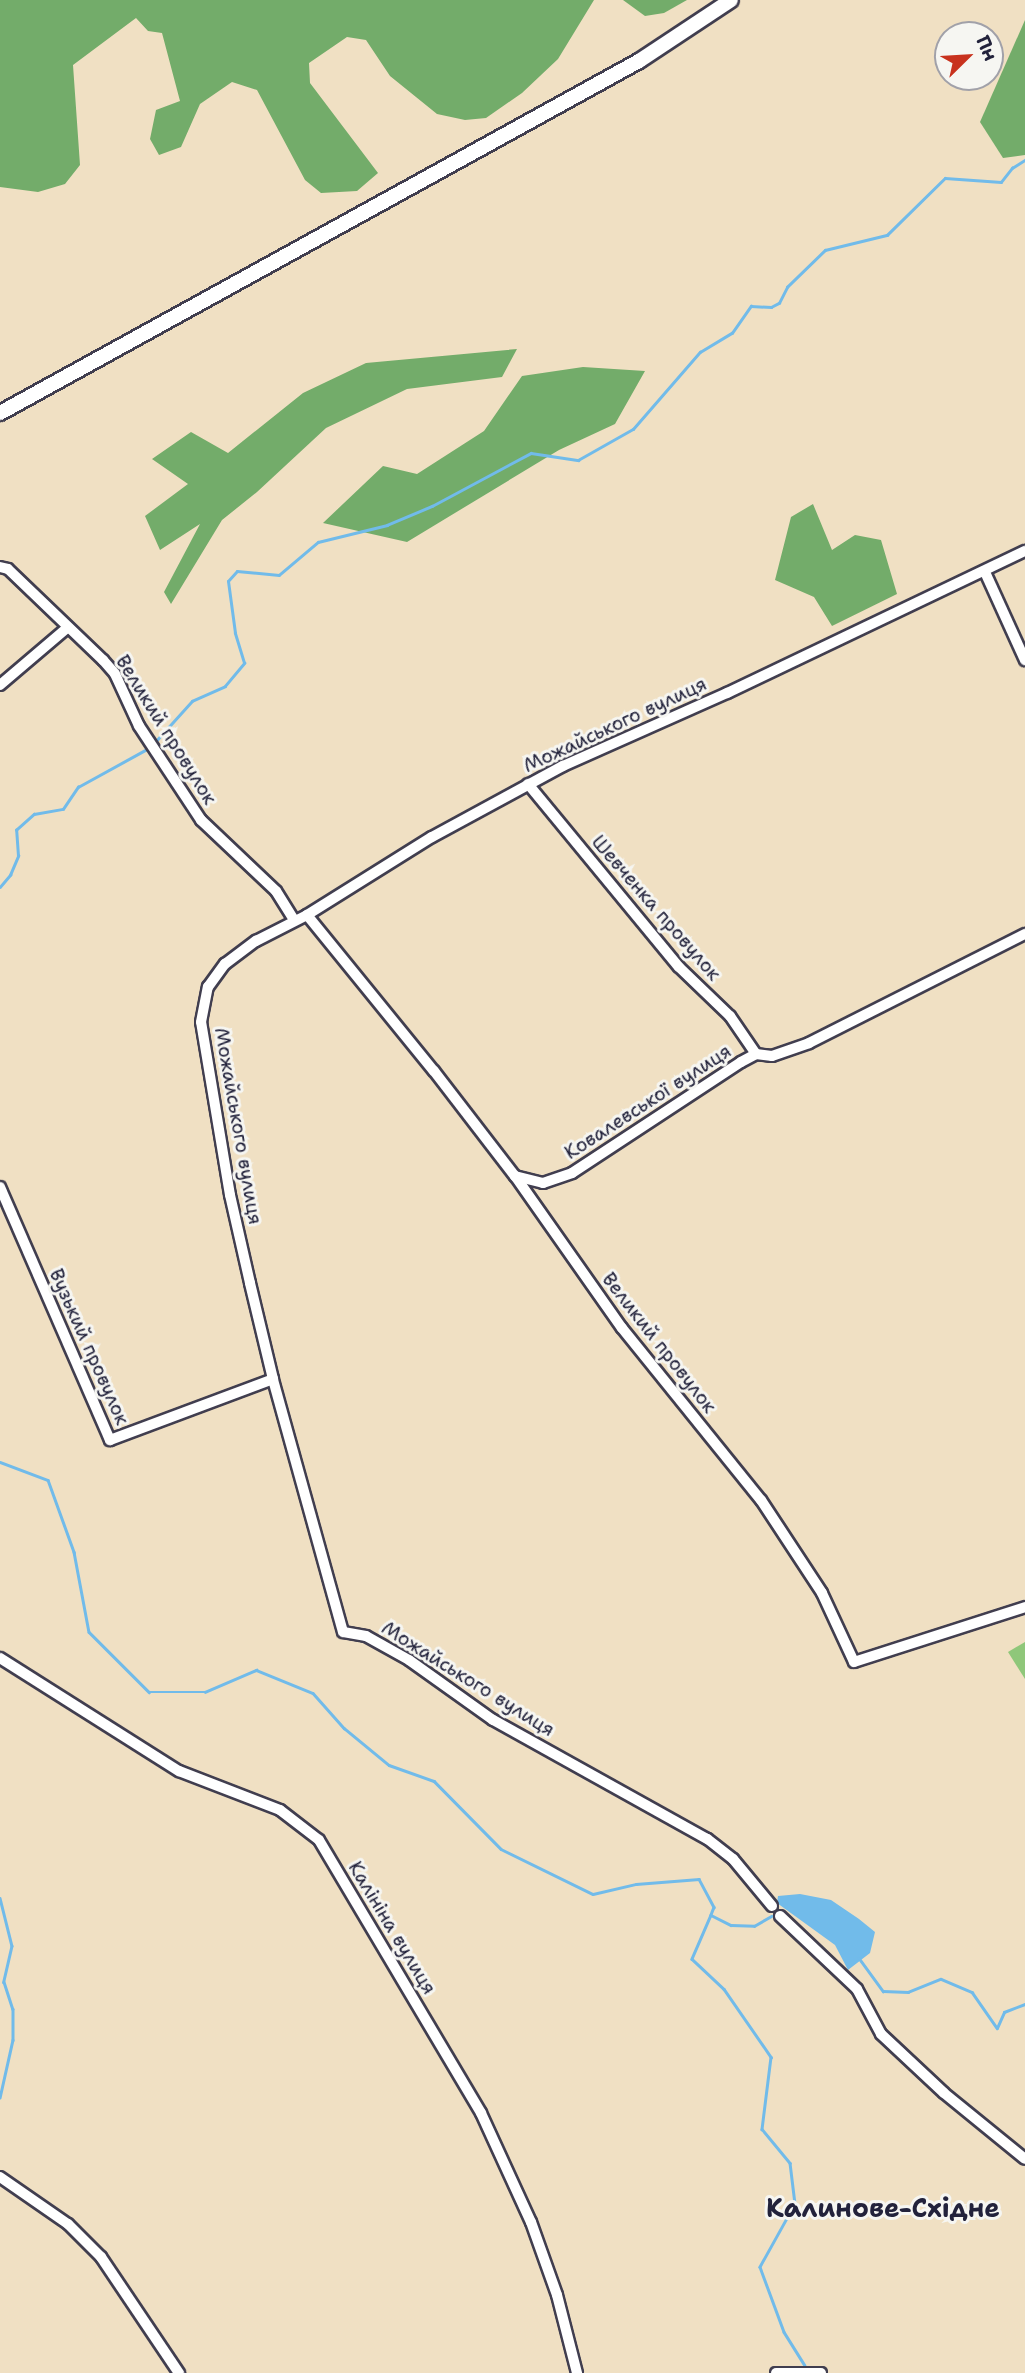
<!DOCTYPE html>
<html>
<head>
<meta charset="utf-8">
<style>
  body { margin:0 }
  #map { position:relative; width:1025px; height:2373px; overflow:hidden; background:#f0e0c3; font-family:"Shantell Sans",sans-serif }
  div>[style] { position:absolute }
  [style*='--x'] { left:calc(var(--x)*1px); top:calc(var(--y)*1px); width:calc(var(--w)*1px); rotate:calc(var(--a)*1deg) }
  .green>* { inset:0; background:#8fc77a }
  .forest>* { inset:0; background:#73ac6a }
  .water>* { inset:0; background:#71bbea }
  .stream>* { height:2.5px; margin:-1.25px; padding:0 1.25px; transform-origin:1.25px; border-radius:1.25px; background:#71bbea }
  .roads { filter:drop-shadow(2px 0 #413e4f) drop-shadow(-2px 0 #413e4f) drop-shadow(0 2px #413e4f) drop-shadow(0 -2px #413e4f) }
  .street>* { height:10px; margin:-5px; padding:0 5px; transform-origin:5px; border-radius:5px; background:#fff }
  .secondary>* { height:14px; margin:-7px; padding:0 7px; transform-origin:7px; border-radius:7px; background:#fff }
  span { translate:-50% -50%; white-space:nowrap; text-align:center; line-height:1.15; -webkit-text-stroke:6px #f6f6f2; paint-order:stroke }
  .street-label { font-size:19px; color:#22223b }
  .district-label { font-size:26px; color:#22223b; font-weight:700 }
  .north { position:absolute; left:934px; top:21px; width:70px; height:70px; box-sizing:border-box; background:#f6f6f2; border:2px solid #a1a1a9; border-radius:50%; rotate:66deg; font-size:19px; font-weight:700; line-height:28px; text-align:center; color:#22223b }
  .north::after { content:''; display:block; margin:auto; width:24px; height:32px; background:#c8321e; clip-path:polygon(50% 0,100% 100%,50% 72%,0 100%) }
</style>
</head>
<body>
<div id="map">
  <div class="green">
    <div style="clip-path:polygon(1025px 1642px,1025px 1679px,1008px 1652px)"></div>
  </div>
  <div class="forest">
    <div style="clip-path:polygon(0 0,594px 0,558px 59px,522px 93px,486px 118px,465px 120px,437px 114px,390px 76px,366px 40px,347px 37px,309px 63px,310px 83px,378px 173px,357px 191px,321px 193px,305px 180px,257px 90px,232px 82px,200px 104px,181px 147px,159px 155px,150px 139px,156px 110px,180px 101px,162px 33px,148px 31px,136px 18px,73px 65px,80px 165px,65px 184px,38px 192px,0 187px)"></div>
    <div style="clip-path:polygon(623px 0,687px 0,664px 13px,645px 16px)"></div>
    <div style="clip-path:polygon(1025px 20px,1025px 155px,1003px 158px,980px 122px)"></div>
    <div style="clip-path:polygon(517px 349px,502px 377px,407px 389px,326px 428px,257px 492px,222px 520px,171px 604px,164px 592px,200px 524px,160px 550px,145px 516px,188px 484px,152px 459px,191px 432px,228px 453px,303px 393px,366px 363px)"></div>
    <div style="clip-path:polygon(583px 367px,645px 371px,615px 424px,559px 450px,407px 542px,323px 523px,383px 466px,417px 474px,484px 431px,522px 376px)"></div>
    <div style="clip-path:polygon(813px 504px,832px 550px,855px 535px,881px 540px,897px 594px,832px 626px,814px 597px,775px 580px,791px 517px)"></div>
  </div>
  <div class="water">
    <div style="clip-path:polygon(800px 1894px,831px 1900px,859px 1919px,875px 1932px,870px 1953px,848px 1970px,835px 1945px,777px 1903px,778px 1896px)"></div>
  </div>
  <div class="stream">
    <div style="--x:155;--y:742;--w:55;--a:-47.9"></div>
    <div style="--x:192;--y:701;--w:36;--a:-24"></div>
    <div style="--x:225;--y:686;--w:30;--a:-50"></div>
    <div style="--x:244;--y:663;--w:31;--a:-107"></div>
    <div style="--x:235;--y:633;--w:52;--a:-97.7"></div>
    <div style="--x:228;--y:581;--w:13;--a:-48"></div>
    <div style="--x:237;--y:571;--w:42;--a:5.4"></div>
    <div style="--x:279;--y:575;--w:51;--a:-40.2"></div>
    <div style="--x:318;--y:542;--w:71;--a:-13.8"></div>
    <div style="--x:387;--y:525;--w:49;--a:-22.9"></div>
    <div style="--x:432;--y:506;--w:112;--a:-28.2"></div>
    <div style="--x:531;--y:453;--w:48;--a:8.5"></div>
    <div style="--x:578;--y:460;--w:63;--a:-29.4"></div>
    <div style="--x:633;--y:429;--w:102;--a:-49"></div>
    <div style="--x:700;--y:352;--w:37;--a:-31"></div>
    <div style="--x:732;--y:333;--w:33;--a:-55"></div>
    <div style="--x:751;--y:306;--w:20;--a:3"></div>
    <div style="--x:771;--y:307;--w:9;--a:-27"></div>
    <div style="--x:779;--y:303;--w:18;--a:-63"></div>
    <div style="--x:787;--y:287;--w:53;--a:-44.2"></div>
    <div style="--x:825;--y:250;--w:64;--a:-13.6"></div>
    <div style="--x:887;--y:235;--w:81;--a:-44.5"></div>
    <div style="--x:945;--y:178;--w:56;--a:4.1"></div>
    <div style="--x:1001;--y:182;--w:18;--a:-52"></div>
    <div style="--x:1012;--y:168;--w:15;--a:-32"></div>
    <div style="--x:0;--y:887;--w:16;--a:-50"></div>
    <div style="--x:10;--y:875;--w:21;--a:-67"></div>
    <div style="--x:18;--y:856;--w:26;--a:-94"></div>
    <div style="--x:16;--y:830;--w:24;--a:-42"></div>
    <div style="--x:34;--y:814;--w:29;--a:-10"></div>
    <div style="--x:63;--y:809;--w:27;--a:-56"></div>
    <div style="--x:78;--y:787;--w:79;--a:-28.8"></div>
    <div style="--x:0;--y:1462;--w:51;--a:20.6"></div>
    <div style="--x:48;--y:1480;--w:77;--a:70.1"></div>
    <div style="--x:74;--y:1552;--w:81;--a:79.4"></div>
    <div style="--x:89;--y:1632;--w:85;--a:45"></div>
    <div style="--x:149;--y:1692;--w:56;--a:0"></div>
    <div style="--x:205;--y:1692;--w:56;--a:-23.3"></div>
    <div style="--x:256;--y:1670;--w:61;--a:22"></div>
    <div style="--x:313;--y:1693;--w:47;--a:48.5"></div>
    <div style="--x:344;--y:1728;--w:58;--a:39.4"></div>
    <div style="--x:389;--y:1765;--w:48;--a:19.6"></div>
    <div style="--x:434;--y:1781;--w:95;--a:45.4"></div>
    <div style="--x:501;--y:1849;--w:102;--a:26.1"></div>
    <div style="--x:593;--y:1894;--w:44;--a:-13.1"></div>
    <div style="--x:636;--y:1884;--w:63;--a:-4.5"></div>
    <div style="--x:699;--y:1879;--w:32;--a:62"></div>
    <div style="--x:714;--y:1907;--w:9;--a:111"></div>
    <div style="--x:711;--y:1915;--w:22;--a:27"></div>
    <div style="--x:731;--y:1925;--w:23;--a:2"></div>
    <div style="--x:754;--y:1926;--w:20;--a:-30"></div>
    <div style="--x:0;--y:1898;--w:49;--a:76"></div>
    <div style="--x:12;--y:1946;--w:37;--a:103"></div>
    <div style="--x:4;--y:1982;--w:28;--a:72"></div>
    <div style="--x:13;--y:2009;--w:31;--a:90"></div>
    <div style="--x:13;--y:2040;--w:59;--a:102.6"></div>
    <div style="--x:711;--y:1915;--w:48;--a:113.4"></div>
    <div style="--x:692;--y:1959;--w:44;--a:43.2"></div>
    <div style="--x:724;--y:1989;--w:83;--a:55.3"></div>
    <div style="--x:771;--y:2057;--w:73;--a:97.1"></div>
    <div style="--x:762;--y:2129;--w:44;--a:50.5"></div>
    <div style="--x:790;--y:2163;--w:41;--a:83"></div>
    <div style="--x:795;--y:2204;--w:72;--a:119.1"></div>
    <div style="--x:760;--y:2267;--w:69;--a:69.7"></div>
    <div style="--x:784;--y:2332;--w:39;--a:58"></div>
    <div style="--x:859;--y:1958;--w:41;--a:54"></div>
    <div style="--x:883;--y:1991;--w:25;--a:2"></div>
    <div style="--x:908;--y:1992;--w:35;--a:-22"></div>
    <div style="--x:941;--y:1979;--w:34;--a:23"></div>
    <div style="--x:972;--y:1992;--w:44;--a:55.2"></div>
    <div style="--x:997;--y:2028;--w:17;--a:-66"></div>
    <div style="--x:1004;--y:2012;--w:22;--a:-21"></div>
  </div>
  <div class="roads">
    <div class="street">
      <div style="--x:0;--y:567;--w:8;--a:14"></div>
      <div style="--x:8;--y:569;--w:132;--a:43.8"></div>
      <div style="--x:103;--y:660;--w:18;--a:49"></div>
      <div style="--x:115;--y:674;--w:57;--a:65.2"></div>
      <div style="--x:139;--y:726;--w:113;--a:56.6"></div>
      <div style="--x:201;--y:820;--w:103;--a:43.4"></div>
      <div style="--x:276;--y:891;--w:34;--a:58"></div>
      <div style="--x:985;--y:572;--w:97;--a:65.6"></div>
      <div style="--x:0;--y:685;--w:88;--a:-40.4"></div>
      <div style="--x:528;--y:784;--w:237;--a:50.5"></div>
      <div style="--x:679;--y:967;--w:71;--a:43.9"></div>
      <div style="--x:730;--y:1016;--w:46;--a:55.6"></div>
      <div style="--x:307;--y:915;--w:201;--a:50.9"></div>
      <div style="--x:434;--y:1071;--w:133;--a:52.4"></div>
      <div style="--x:515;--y:1176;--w:186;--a:54.9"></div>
      <div style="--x:622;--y:1328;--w:221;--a:51.1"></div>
      <div style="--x:761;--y:1500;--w:111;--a:56.7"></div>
      <div style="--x:822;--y:1593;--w:76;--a:65.1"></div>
      <div style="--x:854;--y:1662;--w:180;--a:-17.8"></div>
      <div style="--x:515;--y:1176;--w:29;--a:14"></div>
      <div style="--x:543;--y:1183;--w:31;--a:-19"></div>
      <div style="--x:572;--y:1173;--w:202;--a:-33.3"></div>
      <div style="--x:741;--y:1062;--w:17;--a:-28"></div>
      <div style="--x:756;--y:1054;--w:16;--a:7"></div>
      <div style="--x:772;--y:1056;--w:39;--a:-19"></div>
      <div style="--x:809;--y:1043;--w:242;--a:-26.8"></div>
      <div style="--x:0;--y:1187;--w:276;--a:66.5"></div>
      <div style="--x:110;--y:1440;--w:174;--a:-20.5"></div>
      <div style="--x:0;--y:1658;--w:212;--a:32.3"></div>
      <div style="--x:179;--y:1771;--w:108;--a:21.1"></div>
      <div style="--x:280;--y:1810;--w:49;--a:37.6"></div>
      <div style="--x:319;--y:1840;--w:317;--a:59.3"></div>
      <div style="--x:481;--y:2113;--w:120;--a:65.4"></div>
      <div style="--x:531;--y:2222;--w:77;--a:70.4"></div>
      <div style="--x:557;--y:2295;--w:81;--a:75.6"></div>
      <div style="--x:772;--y:1906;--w:61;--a:-129.7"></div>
      <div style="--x:733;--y:1859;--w:33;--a:-142"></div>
      <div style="--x:707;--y:1839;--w:245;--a:-150.9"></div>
      <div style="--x:493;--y:1720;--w:103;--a:-144.5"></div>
      <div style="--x:409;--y:1660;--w:49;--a:-150.8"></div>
      <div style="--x:366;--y:1636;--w:23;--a:-170"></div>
      <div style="--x:343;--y:1632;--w:263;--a:-105.5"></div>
      <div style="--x:273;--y:1379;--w:99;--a:-103.5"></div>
      <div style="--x:250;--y:1283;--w:90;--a:-102.8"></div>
      <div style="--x:230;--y:1195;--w:175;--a:-99.5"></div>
      <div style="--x:201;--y:1022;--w:36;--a:-79"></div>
      <div style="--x:208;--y:987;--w:29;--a:-54"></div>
      <div style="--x:225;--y:964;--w:39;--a:-37"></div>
      <div style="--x:256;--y:941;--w:57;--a:-27"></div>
      <div style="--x:307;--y:915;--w:147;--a:-32"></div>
      <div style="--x:432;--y:837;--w:149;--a:-28.5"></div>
      <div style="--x:563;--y:766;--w:180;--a:-24"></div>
      <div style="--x:727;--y:693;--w:330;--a:-25.5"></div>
      <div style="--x:780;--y:1916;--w:106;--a:43.5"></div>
      <div style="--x:857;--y:1989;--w:51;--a:61.9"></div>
      <div style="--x:881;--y:2034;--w:86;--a:43.1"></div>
      <div style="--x:944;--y:2093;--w:104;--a:39.2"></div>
      <div style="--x:0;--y:2177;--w:83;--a:34.7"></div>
      <div style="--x:68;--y:2224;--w:47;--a:45"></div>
      <div style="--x:101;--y:2257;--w:140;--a:56.1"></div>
      <div style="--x:776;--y:2373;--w:45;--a:0"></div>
    </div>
    <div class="secondary">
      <div style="--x:0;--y:413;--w:730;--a:-28.85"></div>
      <div style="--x:639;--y:61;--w:110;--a:-33.5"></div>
    </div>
  </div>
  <div class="street-label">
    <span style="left:615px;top:725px;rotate:-25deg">Можайського вулиця</span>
    <span style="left:166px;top:730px;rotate:58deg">Великий провулок</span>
    <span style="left:656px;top:908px;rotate:49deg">Шевченка провулок</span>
    <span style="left:648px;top:1102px;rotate:-33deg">Ковалевської вулиця</span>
    <span style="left:238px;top:1126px;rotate:80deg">Можайського вулиця</span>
    <span style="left:659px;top:1343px;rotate:52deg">Великий провулок</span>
    <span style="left:89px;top:1347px;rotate:66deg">Вузький провулок</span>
    <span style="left:468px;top:1679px;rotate:32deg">Можайського вулиця</span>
    <span style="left:392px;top:1928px;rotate:59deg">Калініна вулиця</span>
  </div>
  <div class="district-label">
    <span style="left:883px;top:2208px">Калинове-Східне</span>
  </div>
  <div class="north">Пн</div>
</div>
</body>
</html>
